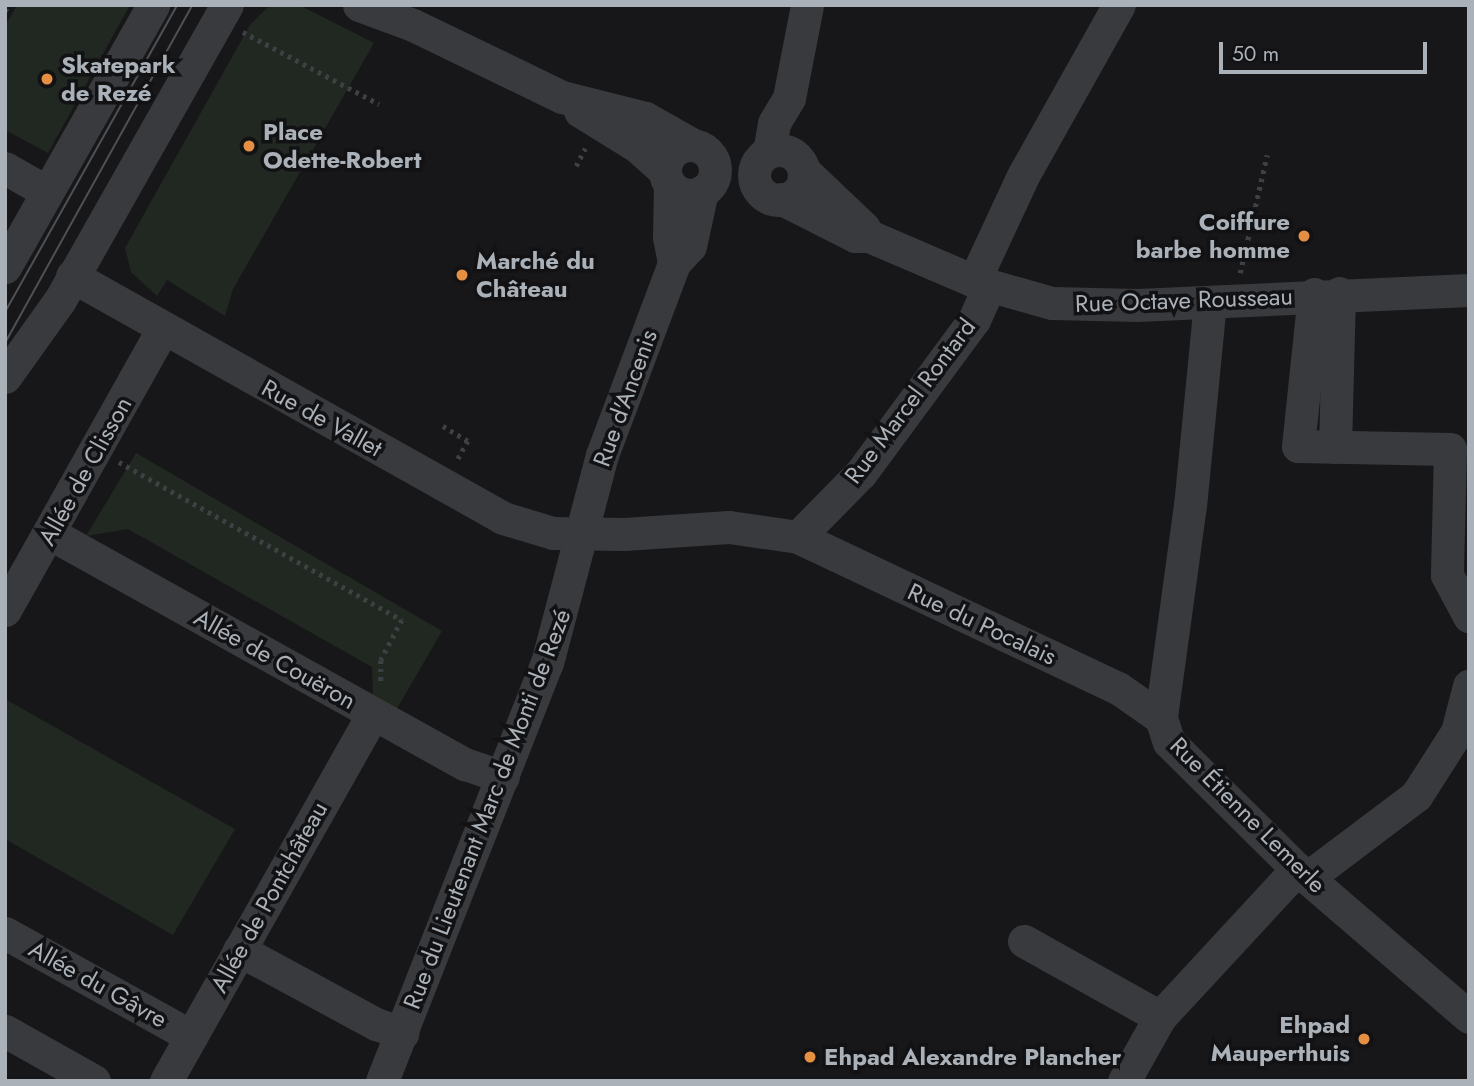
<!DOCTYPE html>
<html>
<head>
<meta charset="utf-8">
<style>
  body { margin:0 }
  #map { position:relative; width:1474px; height:1086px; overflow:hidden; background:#171719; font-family:Jost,sans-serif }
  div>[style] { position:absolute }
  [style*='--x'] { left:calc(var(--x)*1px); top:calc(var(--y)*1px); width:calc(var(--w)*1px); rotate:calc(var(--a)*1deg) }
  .green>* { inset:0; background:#212821 }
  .path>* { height:4.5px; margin-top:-2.25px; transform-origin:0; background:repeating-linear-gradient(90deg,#3e4144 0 3.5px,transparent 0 8.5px) }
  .minor>* { height:33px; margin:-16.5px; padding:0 16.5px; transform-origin:16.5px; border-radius:16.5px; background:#383a3d }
  .minor>.ring { margin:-16.5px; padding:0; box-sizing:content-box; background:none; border:33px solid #383a3d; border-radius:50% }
  .tram>* { height:2px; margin:-1px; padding:0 1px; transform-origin:1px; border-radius:1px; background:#4d5054 }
  .dots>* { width:19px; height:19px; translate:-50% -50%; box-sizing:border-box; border:4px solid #121214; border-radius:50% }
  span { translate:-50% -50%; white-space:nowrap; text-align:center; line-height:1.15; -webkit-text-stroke:7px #121214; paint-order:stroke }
  .poi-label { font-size:24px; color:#aab1b8; font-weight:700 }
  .left { translate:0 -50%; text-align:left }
  .right { translate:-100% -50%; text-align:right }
  .street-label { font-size:24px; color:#aab1b8 }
  .frame { position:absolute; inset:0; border:7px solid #aab1b8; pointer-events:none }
  .scale { position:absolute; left:1219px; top:42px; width:208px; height:32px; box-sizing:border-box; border:4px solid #aab1b8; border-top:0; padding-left:9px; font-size:21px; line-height:24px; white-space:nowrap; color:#aab1b8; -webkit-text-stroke:5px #121214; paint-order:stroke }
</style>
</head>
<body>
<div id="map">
  <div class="green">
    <div style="clip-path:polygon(17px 5px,130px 5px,48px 153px,5px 130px,5px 26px)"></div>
    <div style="clip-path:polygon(276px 5px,299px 5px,374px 43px,233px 289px,225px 316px,167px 280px,157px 296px,131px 272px,125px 248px,250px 25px,267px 8px)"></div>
    <div style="clip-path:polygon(136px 453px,442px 631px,395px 712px,373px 699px,372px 667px,128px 529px,86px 536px)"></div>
    <div style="clip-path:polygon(5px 699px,235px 829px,173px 935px,5px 839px)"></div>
  </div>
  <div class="path">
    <div style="--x:5;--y:11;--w:7;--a:-63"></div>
    <div style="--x:243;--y:32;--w:154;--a:27.9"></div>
    <div style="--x:576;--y:166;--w:20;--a:-63"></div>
    <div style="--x:1240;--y:273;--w:121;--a:-77.1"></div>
    <div style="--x:443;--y:426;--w:29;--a:31"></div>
    <div style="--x:468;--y:441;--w:23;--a:119"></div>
    <div style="--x:119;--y:462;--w:324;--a:29.2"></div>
    <div style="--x:402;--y:620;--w:45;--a:117.7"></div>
    <div style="--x:381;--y:660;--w:25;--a:90"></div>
  </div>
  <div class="minor">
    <div style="--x:359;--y:5;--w:58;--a:20.3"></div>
    <div style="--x:413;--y:25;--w:165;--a:25.8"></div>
    <div style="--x:562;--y:97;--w:86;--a:14.2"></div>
    <div style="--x:645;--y:118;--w:55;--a:29.4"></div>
    <div style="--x:580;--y:111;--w:68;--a:31.8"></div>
    <div style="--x:638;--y:147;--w:36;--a:42"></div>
    <div class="ring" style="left:665px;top:145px;width:17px;height:17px"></div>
    <div class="ring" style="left:754px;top:150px;width:17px;height:17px"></div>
    <div style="--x:769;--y:152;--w:29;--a:-80"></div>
    <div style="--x:774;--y:123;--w:29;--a:-59"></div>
    <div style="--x:789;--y:98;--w:95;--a:-79"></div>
    <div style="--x:5;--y:168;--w:48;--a:29.7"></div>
    <div style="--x:804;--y:171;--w:83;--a:43.5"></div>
    <div style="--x:670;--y:185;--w:52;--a:91.1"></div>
    <div style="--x:669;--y:237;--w:26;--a:79"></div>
    <div style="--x:782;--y:199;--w:82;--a:26.9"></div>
    <div style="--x:855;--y:236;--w:14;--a:0"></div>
    <div style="--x:869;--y:236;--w:114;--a:23.2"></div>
    <div style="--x:974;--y:281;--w:81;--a:15.8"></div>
    <div style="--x:1052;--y:303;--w:85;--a:1.3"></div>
    <div style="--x:1137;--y:305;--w:332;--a:-2.6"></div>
    <div style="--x:5;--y:267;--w:301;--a:-60.5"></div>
    <div style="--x:72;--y:276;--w:494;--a:29.3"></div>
    <div style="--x:503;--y:518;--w:52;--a:16.7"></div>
    <div style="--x:553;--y:533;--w:71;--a:0.8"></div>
    <div style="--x:624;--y:534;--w:105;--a:-3.8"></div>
    <div style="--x:729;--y:527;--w:70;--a:8.2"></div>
    <div style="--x:798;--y:537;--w:354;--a:25.3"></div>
    <div style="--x:1118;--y:688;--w:52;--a:34.9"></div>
    <div style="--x:974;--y:281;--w:118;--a:-65"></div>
    <div style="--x:1024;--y:174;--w:194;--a:-60.7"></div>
    <div style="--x:1314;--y:294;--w:153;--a:96"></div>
    <div style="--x:1298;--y:446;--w:152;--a:1.1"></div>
    <div style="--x:1450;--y:449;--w:126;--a:91.4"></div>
    <div style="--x:1447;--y:575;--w:47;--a:61.8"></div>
    <div style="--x:1210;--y:302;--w:204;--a:95.6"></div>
    <div style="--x:1190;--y:505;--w:215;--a:97.8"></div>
    <div style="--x:1161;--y:718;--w:25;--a:72"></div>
    <div style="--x:1169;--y:742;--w:180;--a:44.8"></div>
    <div style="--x:1297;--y:869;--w:227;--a:40.7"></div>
    <div style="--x:5;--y:377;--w:95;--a:-54.5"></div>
    <div style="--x:60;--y:300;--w:339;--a:-60.5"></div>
    <div style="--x:1335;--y:447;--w:154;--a:-88.5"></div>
    <div style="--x:51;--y:534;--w:474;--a:29.1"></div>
    <div style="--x:465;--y:764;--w:40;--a:18.9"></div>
    <div style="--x:798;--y:537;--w:90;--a:-45.5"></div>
    <div style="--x:861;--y:473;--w:190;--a:-53.6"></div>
    <div style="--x:974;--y:320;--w:37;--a:-66"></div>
    <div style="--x:5;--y:610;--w:322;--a:-60.7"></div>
    <div style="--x:1307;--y:878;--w:136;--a:-37"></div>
    <div style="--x:1416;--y:796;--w:76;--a:-57.4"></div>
    <div style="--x:1457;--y:732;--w:48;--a:-75.4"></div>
    <div style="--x:5;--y:933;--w:213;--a:29"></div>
    <div style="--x:1024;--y:941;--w:156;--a:29.2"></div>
    <div style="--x:239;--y:950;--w:156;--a:28.4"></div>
    <div style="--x:376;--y:1024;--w:28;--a:19"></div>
    <div style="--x:5;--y:1031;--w:102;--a:29.3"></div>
    <div style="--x:166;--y:1081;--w:421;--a:-60.6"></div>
    <div style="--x:382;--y:1081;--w:449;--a:-68.5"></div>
    <div style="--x:547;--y:663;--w:215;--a:-75.2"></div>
    <div style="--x:602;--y:455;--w:205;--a:-69.4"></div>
    <div style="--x:674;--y:263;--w:23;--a:-47"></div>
    <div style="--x:690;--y:246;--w:56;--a:-77.7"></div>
    <div style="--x:1124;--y:1081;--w:73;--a:-60.6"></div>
    <div style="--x:1160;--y:1017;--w:202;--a:-47.2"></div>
  </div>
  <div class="tram">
    <div style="--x:5;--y:312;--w:352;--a:-60.7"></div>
    <div style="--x:5;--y:343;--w:386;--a:-61"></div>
  </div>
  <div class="dots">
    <div style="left:47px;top:79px;background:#e58f43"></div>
    <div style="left:249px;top:146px;background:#e58f43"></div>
    <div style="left:1304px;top:236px;background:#e58f43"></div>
    <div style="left:462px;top:275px;background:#e58f43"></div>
    <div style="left:1364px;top:1039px;background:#e58f43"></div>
    <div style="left:810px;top:1057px;background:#e58f43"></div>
  </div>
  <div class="poi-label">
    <span class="left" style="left:61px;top:79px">Skatepark<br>de Rezé</span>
    <span class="left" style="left:263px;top:146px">Place<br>Odette-Robert</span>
    <span class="right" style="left:1290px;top:236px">Coiffure<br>barbe homme</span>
    <span class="left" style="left:476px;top:275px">Marché du<br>Château</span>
    <span class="right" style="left:1350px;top:1039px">Ehpad<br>Mauperthuis</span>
    <span class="left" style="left:824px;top:1057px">Ehpad Alexandre Plancher</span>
  </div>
  <div class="street-label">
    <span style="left:1184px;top:300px;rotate:-2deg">Rue Octave Rousseau</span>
    <span style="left:625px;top:398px;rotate:-70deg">Rue d'Ancenis</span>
    <span style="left:910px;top:401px;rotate:-53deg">Rue Marcel Rontard</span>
    <span style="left:322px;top:418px;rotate:29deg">Rue de Vallet</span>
    <span style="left:85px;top:471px;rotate:-61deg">Allée de Clisson</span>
    <span style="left:982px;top:624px;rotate:25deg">Rue du Pocalais</span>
    <span style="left:275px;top:659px;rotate:29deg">Allée de Couëron</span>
    <span style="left:487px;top:809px;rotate:-69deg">Rue du Lieutenant Marc de Monti de Rezé</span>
    <span style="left:1248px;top:815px;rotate:45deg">Rue Étienne Lemerle</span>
    <span style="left:269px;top:897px;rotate:-61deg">Allée de Pontchâteau</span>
    <span style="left:98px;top:984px;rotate:29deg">Allée du Gâvre</span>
  </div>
  <div class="frame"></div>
  <div class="scale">50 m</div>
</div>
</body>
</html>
